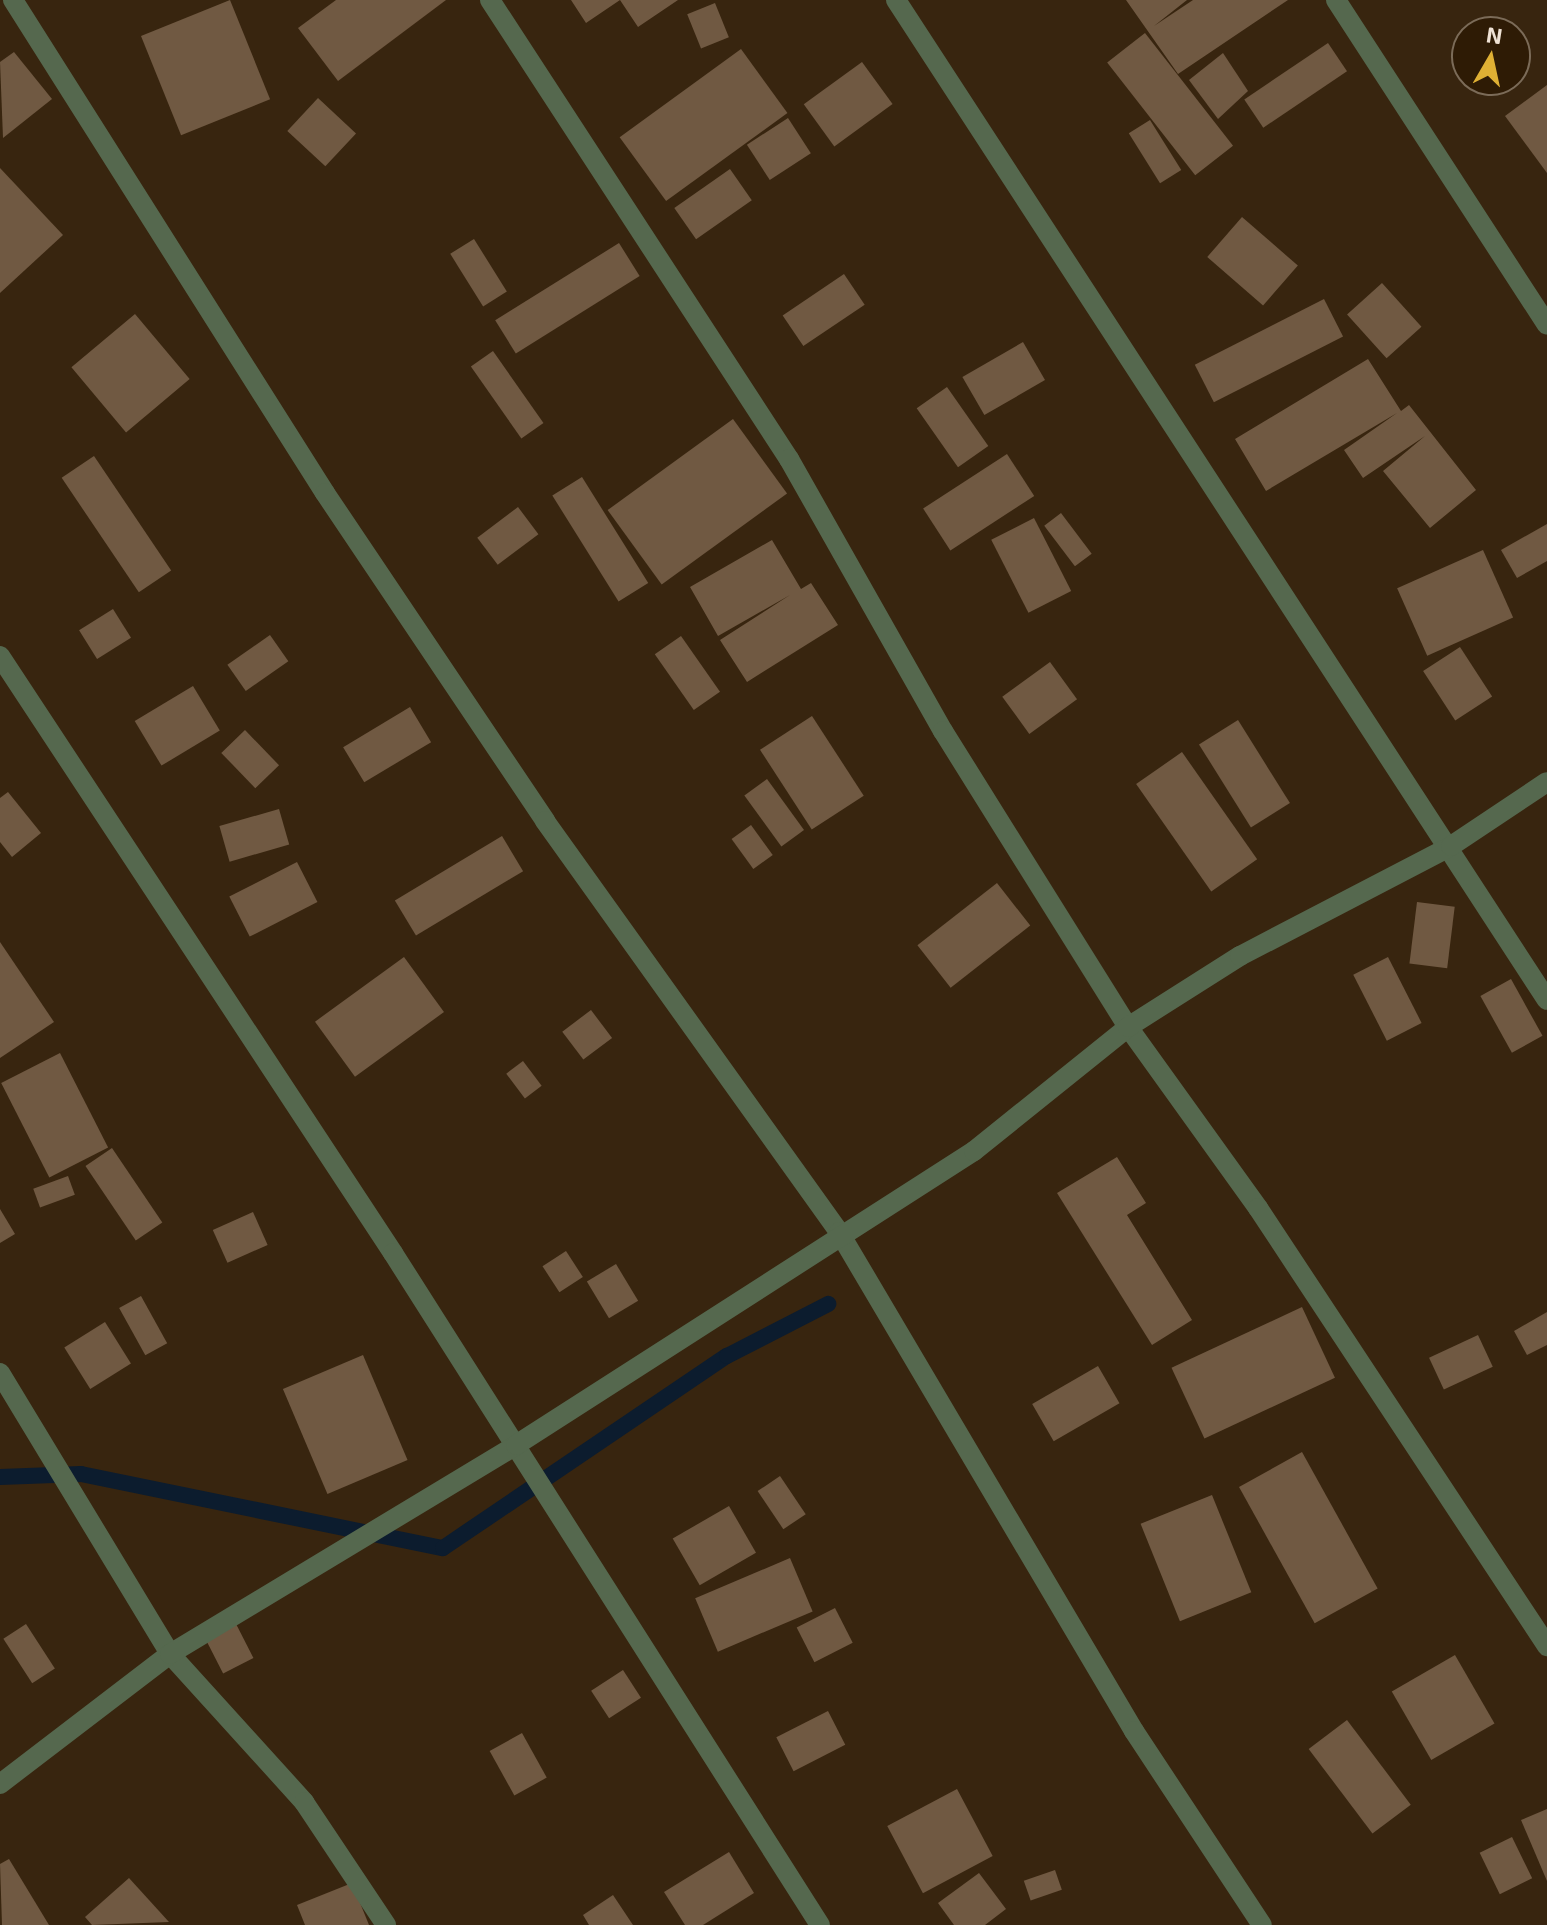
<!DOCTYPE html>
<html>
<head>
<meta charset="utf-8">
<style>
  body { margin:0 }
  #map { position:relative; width:1547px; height:1925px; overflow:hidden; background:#38250f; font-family:"Exo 2",sans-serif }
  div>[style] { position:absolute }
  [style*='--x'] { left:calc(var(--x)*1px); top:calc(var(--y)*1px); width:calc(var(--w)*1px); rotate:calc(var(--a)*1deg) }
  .stream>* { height:16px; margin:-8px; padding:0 8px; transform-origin:8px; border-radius:8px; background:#0c1c2e }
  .building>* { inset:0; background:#705942; transform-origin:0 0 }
  .minor>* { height:20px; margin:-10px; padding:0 10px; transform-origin:10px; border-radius:10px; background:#55684e }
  span { translate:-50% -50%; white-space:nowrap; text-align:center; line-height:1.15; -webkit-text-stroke:8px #2e1b05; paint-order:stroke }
  .north { position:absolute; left:1451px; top:16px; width:80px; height:80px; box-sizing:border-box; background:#2e1b05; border:2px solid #7b6b58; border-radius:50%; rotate:9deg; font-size:22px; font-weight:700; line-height:32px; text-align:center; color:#efe2d5 }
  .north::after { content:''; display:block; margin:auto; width:28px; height:36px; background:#dfb034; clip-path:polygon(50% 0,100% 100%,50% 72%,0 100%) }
</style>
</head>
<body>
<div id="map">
  <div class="stream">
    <div style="--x:0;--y:1477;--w:81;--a:-2.1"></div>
    <div style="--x:81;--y:1474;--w:369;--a:11.6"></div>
    <div style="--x:443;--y:1548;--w:343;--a:-34.1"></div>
    <div style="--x:727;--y:1356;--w:114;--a:-27.2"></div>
  </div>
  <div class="building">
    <div style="left:230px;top:0;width:107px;height:96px;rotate:68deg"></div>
    <div style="clip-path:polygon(336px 0,446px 0,338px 81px,298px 28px)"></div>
    <div style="clip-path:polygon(571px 0,678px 0,638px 27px,620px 0,586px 23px)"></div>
    <div style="clip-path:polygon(1126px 0,1187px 0,1154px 26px,1193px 0,1288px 0,1178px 74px)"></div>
    <div style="left:715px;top:3px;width:37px;height:30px;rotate:68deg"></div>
    <div style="left:1145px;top:33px;width:143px;height:48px;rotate:52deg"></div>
    <div style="left:1328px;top:43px;width:34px;height:101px;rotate:56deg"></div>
    <div style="left:741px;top:49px;width:79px;height:150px;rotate:54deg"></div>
    <div style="clip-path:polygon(14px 52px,52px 99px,3px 138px,0 62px)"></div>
    <div style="clip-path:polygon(1223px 53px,1248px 91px,1218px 119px,1189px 80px)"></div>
    <div style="left:862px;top:62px;width:52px;height:72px;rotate:54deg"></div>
    <div style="clip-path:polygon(1547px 85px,1547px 173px,1505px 116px)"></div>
    <div style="left:318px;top:98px;width:52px;height:45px;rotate:43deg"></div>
    <div style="left:788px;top:118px;width:42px;height:49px;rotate:57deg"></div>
    <div style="left:1150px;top:120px;width:59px;height:25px;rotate:58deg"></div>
    <div style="clip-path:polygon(0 168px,63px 235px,0 293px)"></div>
    <div style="left:730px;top:169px;width:38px;height:68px;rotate:55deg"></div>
    <div style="left:1242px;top:217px;width:74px;height:53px;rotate:41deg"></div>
    <div style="left:474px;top:239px;width:62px;height:28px;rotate:58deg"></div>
    <div style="left:619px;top:243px;width:39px;height:146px;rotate:58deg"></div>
    <div style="left:844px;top:274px;width:37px;height:74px;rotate:56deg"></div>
    <div style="left:1382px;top:283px;width:59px;height:47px;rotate:48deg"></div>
    <div style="left:1324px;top:299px;width:42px;height:145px;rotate:63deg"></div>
    <div style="left:135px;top:314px;width:85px;height:83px;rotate:50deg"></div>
    <div style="left:1023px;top:342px;width:44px;height:70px;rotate:60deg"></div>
    <div style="left:493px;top:351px;width:88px;height:27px;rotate:55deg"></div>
    <div style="clip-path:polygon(1368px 359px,1401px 411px,1409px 405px,1476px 490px,1430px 528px,1383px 471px,1425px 436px,1363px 478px,1344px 450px,1397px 413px,1266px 491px,1235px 439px)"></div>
    <div style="left:947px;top:387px;width:72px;height:37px;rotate:55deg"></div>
    <div style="left:733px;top:419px;width:92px;height:155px;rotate:54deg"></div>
    <div style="left:1007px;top:454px;width:50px;height:100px;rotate:57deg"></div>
    <div style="left:94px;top:456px;width:138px;height:39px;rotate:56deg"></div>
    <div style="left:582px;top:477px;width:125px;height:35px;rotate:58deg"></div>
    <div style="left:518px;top:507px;width:34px;height:51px;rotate:53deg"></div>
    <div style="left:1061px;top:513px;width:51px;height:21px;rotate:53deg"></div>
    <div style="left:1034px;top:518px;width:82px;height:48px;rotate:63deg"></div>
    <div style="clip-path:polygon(1547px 524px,1547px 561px,1517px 578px,1501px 550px)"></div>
    <div style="clip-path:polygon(772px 540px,801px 589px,811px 583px,838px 625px,747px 682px,720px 640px,790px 595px,718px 636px,690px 587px)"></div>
    <div style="left:1483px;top:550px;width:74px;height:94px;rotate:66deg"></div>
    <div style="left:113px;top:609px;width:34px;height:40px;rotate:58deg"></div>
    <div style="left:270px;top:635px;width:32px;height:52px;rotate:55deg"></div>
    <div style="left:681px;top:636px;width:68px;height:32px;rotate:55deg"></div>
    <div style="left:1460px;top:647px;width:59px;height:44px;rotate:57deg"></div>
    <div style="left:1050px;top:662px;width:46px;height:59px;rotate:54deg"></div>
    <div style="left:193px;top:686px;width:52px;height:68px;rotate:59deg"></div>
    <div style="left:410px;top:707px;width:41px;height:78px;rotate:59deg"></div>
    <div style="left:812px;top:716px;width:95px;height:62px;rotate:57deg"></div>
    <div style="left:1238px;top:720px;width:98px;height:46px;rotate:58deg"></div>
    <div style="left:245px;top:730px;width:49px;height:33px;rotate:46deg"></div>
    <div style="left:1182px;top:752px;width:131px;height:56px;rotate:55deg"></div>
    <div style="left:767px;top:779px;width:63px;height:28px;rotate:54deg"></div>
    <div style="clip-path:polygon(8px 792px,41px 833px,12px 857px,0 842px,0 798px)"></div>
    <div style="left:279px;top:809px;width:37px;height:62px;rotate:74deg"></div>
    <div style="left:751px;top:825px;width:37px;height:24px;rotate:54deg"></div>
    <div style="left:502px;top:836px;width:41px;height:125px;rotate:59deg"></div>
    <div style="left:297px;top:862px;width:45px;height:76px;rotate:63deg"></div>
    <div style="left:997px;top:883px;width:54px;height:101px;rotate:52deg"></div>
    <div style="left:1417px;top:902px;width:38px;height:62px;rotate:7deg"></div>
    <div style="clip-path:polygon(0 942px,54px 1022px,0 1058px)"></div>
    <div style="left:404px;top:957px;width:68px;height:110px;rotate:54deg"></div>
    <div style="left:1388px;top:957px;width:74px;height:39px;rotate:63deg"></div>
    <div style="left:1511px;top:979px;width:65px;height:35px;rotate:61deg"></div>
    <div style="left:591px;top:1010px;width:35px;height:36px;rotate:53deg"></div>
    <div style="left:60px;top:1053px;width:106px;height:66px;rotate:63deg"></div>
    <div style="left:523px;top:1061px;width:31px;height:21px;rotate:53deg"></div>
    <div style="left:112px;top:1148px;width:90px;height:32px;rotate:56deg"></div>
    <div style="clip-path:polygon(1117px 1157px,1146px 1203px,1127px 1215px,1192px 1320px,1152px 1345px,1057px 1193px)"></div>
    <div style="left:68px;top:1176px;width:20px;height:37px;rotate:70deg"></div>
    <div style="clip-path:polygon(0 1209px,15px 1234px,0 1243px)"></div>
    <div style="left:253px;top:1212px;width:36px;height:44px;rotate:66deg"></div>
    <div style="left:566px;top:1251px;width:31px;height:28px;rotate:57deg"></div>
    <div style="left:616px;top:1264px;width:43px;height:34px;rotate:59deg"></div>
    <div style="left:141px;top:1296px;width:54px;height:25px;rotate:61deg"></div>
    <div style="left:1302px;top:1307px;width:78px;height:144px;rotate:65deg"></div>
    <div style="clip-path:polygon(1547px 1312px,1547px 1345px,1527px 1355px,1514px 1331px)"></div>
    <div style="left:105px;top:1322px;width:49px;height:48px;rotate:58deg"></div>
    <div style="left:1478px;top:1335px;width:35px;height:54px;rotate:65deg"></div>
    <div style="left:363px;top:1355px;width:114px;height:87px;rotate:67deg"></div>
    <div style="left:1098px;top:1366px;width:43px;height:76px;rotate:60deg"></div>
    <div style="left:1302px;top:1452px;width:156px;height:72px;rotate:61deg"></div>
    <div style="left:780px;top:1476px;width:46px;height:27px;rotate:56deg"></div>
    <div style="left:1212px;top:1495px;width:105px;height:77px;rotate:68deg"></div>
    <div style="left:729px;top:1506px;width:54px;height:65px;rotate:60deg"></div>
    <div style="left:790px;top:1558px;width:58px;height:103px;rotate:67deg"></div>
    <div style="left:835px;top:1608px;width:39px;height:43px;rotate:63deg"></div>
    <div style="left:233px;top:1618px;width:45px;height:34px;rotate:63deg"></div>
    <div style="left:26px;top:1624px;width:53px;height:27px;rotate:57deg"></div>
    <div style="left:1455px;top:1655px;width:79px;height:73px;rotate:60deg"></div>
    <div style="left:623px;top:1670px;width:33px;height:38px;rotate:57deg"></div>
    <div style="left:828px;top:1711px;width:38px;height:58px;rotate:63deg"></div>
    <div style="left:1347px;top:1720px;width:106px;height:48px;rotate:53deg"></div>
    <div style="left:522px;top:1733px;width:51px;height:37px;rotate:61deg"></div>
    <div style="left:957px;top:1789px;width:76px;height:79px;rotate:62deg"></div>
    <div style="clip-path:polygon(1547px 1809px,1547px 1881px,1521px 1820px)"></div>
    <div style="left:1512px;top:1837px;width:46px;height:36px;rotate:64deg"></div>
    <div style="clip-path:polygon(729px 1852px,754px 1893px,703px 1925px,685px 1925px,664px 1892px)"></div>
    <div style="clip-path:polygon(9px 1859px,49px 1925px,2px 1925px,0 1864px)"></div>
    <div style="left:1055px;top:1870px;width:21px;height:33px;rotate:71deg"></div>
    <div style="clip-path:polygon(979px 1873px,1006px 1909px,985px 1925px,954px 1925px,938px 1903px)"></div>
    <div style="clip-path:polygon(129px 1878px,169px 1922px,92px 1925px,85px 1917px)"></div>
    <div style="clip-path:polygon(352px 1883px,369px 1925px,305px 1925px,297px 1905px)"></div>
    <div style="clip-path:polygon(613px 1895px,633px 1925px,589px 1925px,583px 1915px)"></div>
  </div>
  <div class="minor">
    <div style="--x:13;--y:0;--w:583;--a:57.67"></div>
    <div style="--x:325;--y:493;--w:395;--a:56.1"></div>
    <div style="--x:545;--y:821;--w:505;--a:54.42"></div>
    <div style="--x:839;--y:1232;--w:580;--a:59.41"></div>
    <div style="--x:1134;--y:1731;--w:232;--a:56.6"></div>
    <div style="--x:490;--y:0;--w:548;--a:56.92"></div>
    <div style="--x:789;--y:459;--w:313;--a:60.5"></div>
    <div style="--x:943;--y:731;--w:349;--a:58"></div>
    <div style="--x:1128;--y:1027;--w:223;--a:54.3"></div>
    <div style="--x:1258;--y:1208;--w:525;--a:56.58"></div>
    <div style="--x:896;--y:0;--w:1193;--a:56.94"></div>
    <div style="--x:1336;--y:0;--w:387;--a:57"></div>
    <div style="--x:0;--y:656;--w:715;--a:56.64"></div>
    <div style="--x:393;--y:1253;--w:796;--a:57.57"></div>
    <div style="--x:0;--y:1373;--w:328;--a:58.8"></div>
    <div style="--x:170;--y:1654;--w:200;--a:47.8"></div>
    <div style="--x:304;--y:1802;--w:148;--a:56.3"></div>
    <div style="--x:0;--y:1784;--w:214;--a:-37.4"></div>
    <div style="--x:170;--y:1654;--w:404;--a:-31.1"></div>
    <div style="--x:516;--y:1445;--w:544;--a:-32.7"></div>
    <div style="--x:974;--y:1151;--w:198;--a:-38.8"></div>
    <div style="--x:1128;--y:1027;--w:133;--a:-32.4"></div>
    <div style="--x:1240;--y:956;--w:238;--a:-27.5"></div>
    <div style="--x:1451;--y:846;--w:115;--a:-33.7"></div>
  </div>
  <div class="north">N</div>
</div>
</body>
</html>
